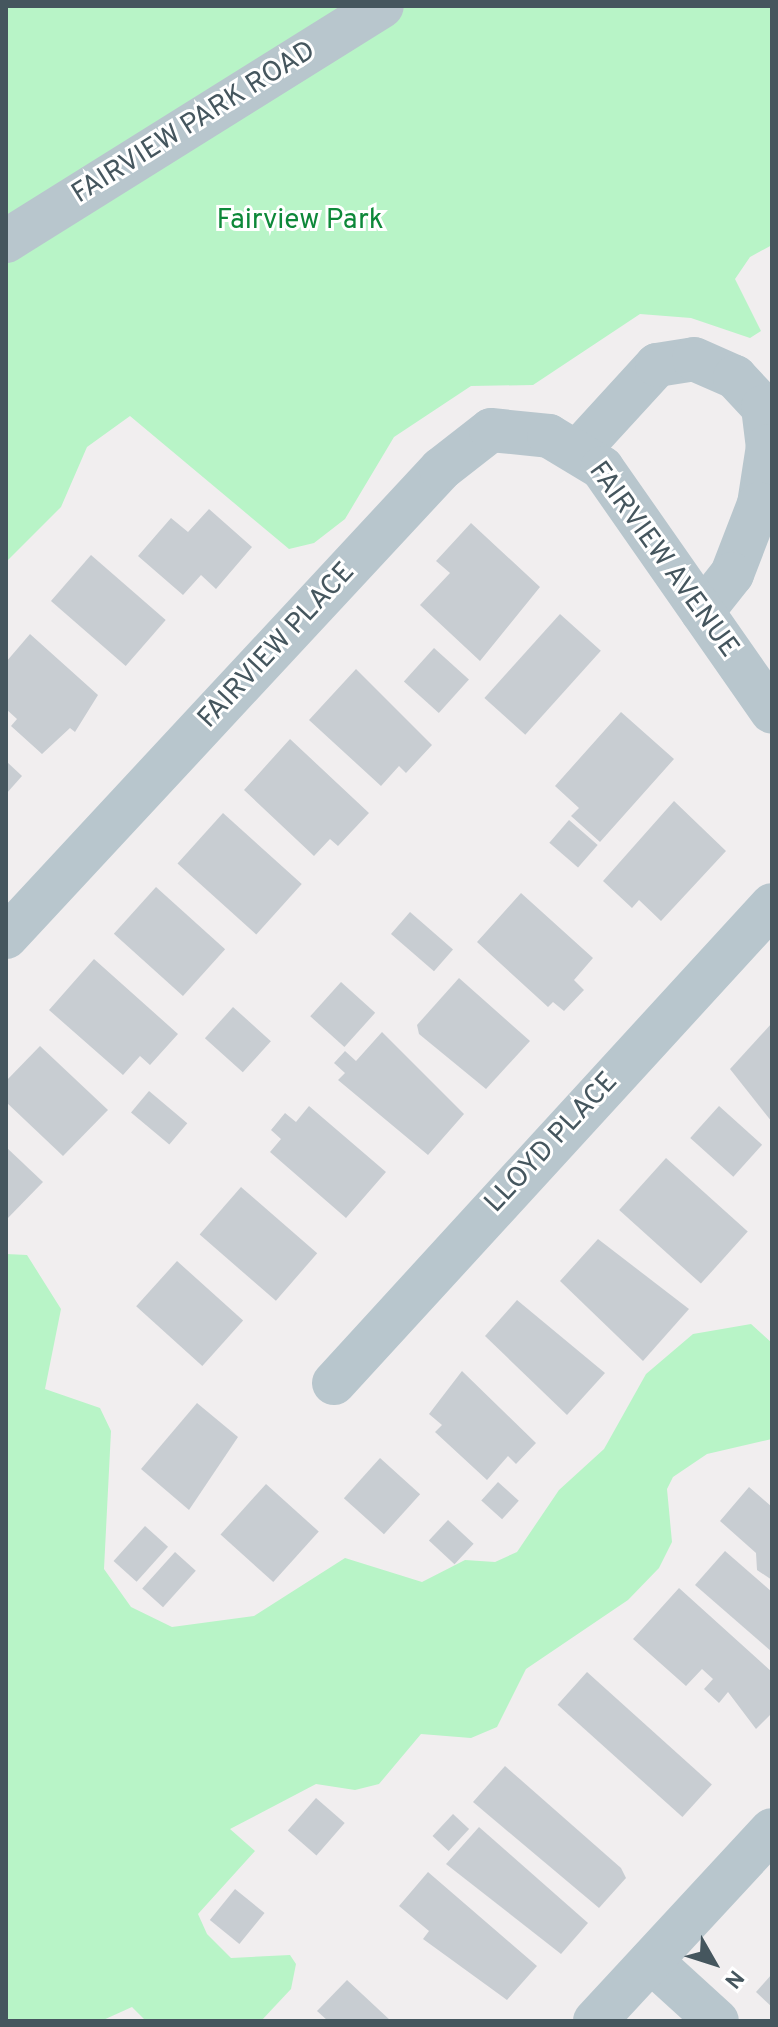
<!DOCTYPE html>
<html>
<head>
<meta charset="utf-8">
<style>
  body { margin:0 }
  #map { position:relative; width:778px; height:2027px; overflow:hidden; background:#f1eeef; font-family:Overpass,sans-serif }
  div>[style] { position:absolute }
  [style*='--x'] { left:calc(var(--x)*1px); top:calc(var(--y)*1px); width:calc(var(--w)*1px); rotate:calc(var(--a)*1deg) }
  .green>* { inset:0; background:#b8f4c7 }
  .building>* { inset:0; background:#c8cdd2; transform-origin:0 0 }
  .minor>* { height:44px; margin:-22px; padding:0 22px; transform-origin:22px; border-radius:22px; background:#b8c6cd }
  span { translate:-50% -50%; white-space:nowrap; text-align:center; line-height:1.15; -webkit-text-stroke:6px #fff; paint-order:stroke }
  .street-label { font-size:28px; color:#45565e }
  .park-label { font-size:28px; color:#0d8839 }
  .frame { position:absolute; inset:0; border:8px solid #45565e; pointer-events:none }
  .north { position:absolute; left:674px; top:1923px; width:80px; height:80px; -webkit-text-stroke:6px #fff; paint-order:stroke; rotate:129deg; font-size:22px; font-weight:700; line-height:32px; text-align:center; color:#45565e }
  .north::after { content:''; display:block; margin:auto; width:28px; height:36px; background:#45565e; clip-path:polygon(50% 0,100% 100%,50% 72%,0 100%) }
</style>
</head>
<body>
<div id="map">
  <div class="green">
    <div style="clip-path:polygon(6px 6px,772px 6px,772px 245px,750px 257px,735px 279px,761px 331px,750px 338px,691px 318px,640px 314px,533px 385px,471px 386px,394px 437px,345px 519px,314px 543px,289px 549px,130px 416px,87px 447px,61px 507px,6px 562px)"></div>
    <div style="clip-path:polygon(6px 1254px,27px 1255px,61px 1309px,45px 1389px,100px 1408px,111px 1431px,104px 1569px,131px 1607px,172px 1627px,254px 1616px,345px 1558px,422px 1582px,465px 1560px,495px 1562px,517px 1552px,559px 1490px,604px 1449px,646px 1374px,693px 1334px,751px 1324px,772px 1343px,772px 1439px,707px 1454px,673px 1477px,667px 1489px,672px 1542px,659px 1568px,628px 1600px,526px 1669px,497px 1727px,471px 1738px,421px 1734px,379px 1784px,355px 1790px,316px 1784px,230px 1829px,255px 1851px,198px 1914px,207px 1934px,231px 1958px,290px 1955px,296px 1964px,291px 1989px,261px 2021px,146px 2021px,132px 2007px,101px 2021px,6px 2021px)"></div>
  </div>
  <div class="building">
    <div style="clip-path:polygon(209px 509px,252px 547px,216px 589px,201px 575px,183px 595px,138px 556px,171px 518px,188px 532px)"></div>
    <div style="clip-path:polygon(471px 523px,540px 587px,480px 661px,420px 605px,450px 573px,436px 561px)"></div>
    <div style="left:91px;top:555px;width:99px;height:61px;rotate:41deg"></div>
    <div style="left:560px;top:614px;width:55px;height:113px;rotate:42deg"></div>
    <div style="clip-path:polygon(30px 634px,98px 695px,75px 732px,70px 728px,42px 754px,11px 726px,17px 719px,6px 709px,6px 662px)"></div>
    <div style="left:434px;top:648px;width:47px;height:45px;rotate:42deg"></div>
    <div style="clip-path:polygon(356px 669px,432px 745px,406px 773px,399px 766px,381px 786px,309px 720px)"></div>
    <div style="clip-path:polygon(621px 712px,674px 759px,600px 842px,571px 816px,579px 808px,555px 786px)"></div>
    <div style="clip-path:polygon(290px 739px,369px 813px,338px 846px,330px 839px,314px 856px,244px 790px)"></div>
    <div style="clip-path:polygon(6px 761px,22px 776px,6px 794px)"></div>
    <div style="clip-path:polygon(674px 801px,726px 851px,661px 921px,639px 900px,632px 908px,603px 881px)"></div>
    <div style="left:223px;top:813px;width:106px;height:68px;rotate:42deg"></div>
    <div style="left:569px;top:820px;width:38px;height:30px;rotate:41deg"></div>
    <div style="left:156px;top:887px;width:93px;height:63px;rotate:42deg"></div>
    <div style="clip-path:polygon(521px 893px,593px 958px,574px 980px,584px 990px,564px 1011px,553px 1002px,548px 1007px,477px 942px)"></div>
    <div style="left:410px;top:912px;width:57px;height:29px;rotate:41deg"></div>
    <div style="clip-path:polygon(94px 959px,178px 1034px,150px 1065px,140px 1056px,123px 1075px,49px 1010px)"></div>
    <div style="clip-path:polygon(459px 978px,530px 1041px,486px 1089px,419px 1034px,417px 1025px)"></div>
    <div style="left:341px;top:982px;width:46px;height:46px;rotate:42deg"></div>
    <div style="left:233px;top:1007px;width:51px;height:42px;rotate:42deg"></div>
    <div style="clip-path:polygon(772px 1023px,772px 1122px,730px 1069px)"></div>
    <div style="clip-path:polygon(382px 1032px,464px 1114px,428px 1155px,338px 1080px,345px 1073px,334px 1063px,345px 1051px,356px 1061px)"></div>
    <div style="clip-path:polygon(40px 1046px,108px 1110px,63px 1156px,6px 1102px,6px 1081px)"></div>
    <div style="left:149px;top:1091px;width:50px;height:28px;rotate:40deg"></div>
    <div style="clip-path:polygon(309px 1106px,386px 1172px,346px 1218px,270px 1152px,281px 1139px,271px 1130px,285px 1113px,296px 1122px)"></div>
    <div style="left:719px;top:1106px;width:58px;height:43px;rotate:42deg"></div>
    <div style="clip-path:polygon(6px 1147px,43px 1182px,6px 1220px)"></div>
    <div style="left:666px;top:1158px;width:110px;height:70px;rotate:42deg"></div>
    <div style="left:241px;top:1187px;width:101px;height:63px;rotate:41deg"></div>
    <div style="clip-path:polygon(598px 1239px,689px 1309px,643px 1361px,560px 1281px)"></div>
    <div style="left:177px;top:1261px;width:89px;height:61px;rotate:42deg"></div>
    <div style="clip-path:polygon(517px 1300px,605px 1373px,567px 1415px,485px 1336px)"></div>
    <div style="clip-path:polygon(462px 1371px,536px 1443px,516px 1464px,508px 1456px,487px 1480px,435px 1432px,442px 1425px,429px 1414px)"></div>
    <div style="clip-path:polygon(197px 1403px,238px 1437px,189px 1510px,141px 1469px)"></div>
    <div style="left:380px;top:1458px;width:54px;height:54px;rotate:42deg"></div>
    <div style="left:498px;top:1482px;width:28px;height:25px;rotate:42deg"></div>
    <div style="left:266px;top:1484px;width:71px;height:68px;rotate:42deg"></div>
    <div style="clip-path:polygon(749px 1487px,772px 1507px,772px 1580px,757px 1570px,756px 1553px,720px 1521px)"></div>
    <div style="left:448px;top:1520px;width:35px;height:28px;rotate:43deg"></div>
    <div style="left:145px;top:1526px;width:31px;height:47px;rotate:42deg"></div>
    <div style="clip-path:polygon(725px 1551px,772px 1592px,772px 1652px,695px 1585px)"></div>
    <div style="left:175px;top:1552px;width:28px;height:49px;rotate:42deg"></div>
    <div style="clip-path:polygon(679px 1588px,772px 1672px,772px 1713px,756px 1729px,728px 1692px,719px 1703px,704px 1689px,713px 1679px,702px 1669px,686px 1686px,633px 1639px)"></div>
    <div style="left:587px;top:1672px;width:168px;height:44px;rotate:42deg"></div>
    <div style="clip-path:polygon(505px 1766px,621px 1868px,626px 1878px,599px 1908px,473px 1802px)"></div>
    <div style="left:316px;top:1798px;width:38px;height:43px;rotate:41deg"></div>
    <div style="left:453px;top:1814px;width:22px;height:30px;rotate:43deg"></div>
    <div style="clip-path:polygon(479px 1827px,588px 1923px,561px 1954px,446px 1864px)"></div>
    <div style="clip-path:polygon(428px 1872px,537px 1966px,507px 2000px,423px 1939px,429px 1931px,399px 1906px)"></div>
    <div style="left:235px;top:1889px;width:38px;height:40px;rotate:39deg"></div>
    <div style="clip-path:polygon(772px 1974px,772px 2007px,756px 1992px)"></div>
    <div style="clip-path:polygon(347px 1980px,391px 2021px,328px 2021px,317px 2011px)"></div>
  </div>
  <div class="minor">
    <div style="--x:6;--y:241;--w:443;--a:-32"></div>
    <div style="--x:580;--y:449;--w:114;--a:-47.5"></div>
    <div style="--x:657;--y:365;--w:37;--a:-9"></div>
    <div style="--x:694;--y:359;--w:45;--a:23.7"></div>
    <div style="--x:735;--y:377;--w:41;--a:47"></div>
    <div style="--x:763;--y:407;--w:39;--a:83"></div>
    <div style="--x:768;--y:446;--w:59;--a:98.8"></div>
    <div style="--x:759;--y:504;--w:75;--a:111.1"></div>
    <div style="--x:732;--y:574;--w:48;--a:128.3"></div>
    <div style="--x:6;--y:937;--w:639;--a:-47.09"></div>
    <div style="--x:441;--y:469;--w:63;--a:-38"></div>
    <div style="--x:491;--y:430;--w:58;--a:5.9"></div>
    <div style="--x:549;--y:436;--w:62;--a:31.1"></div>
    <div style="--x:602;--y:468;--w:297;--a:55.1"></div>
    <div style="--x:334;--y:1383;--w:648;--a:-47.5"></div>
    <div style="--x:651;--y:1961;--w:89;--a:42.3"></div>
    <div style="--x:595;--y:2021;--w:260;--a:-47.2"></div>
  </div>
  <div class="street-label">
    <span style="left:194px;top:123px;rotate:-32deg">FAIRVIEW PARK ROAD</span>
    <span style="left:663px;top:560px;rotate:54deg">FAIRVIEW AVENUE</span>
    <span style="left:277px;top:646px;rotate:-47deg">FAIRVIEW PLACE</span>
    <span style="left:552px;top:1143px;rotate:-47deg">LLOYD PLACE</span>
  </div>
  <div class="park-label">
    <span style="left:300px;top:221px">Fairview Park</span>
  </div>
  <div class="frame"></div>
  <div class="north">N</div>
</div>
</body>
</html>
